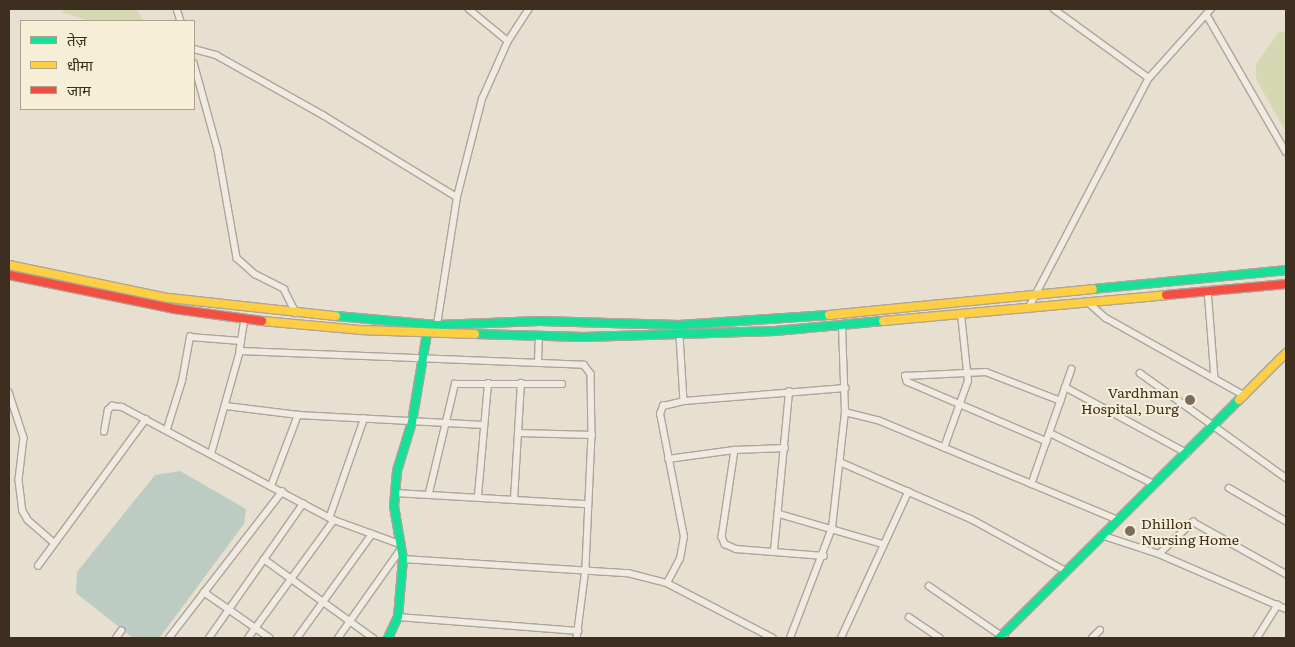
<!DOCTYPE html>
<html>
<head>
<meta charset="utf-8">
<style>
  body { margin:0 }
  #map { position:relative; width:1295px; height:647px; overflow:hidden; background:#e7e0d1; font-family:Literata,"Noto Sans Devanagari",serif }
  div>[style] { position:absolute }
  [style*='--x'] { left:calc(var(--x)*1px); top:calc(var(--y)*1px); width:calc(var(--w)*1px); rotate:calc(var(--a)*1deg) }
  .green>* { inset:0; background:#d6d7b3 }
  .water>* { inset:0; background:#bcccc2 }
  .roads { filter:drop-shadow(1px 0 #ada599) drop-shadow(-1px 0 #ada599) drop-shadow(0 1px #ada599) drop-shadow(0 -1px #ada599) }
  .street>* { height:5.5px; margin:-2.75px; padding:0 2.75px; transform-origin:2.75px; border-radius:2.75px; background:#efebe3 }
  .fast>* { height:8px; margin:-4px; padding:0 4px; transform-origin:4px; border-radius:4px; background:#16e098 }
  .slow>* { height:8px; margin:-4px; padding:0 4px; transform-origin:4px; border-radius:4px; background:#ffcf43 }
  .jam>* { height:8px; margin:-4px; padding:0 4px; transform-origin:4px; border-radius:4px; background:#f24e42 }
  .dots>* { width:14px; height:14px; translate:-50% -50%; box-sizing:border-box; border:2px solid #f7eed8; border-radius:50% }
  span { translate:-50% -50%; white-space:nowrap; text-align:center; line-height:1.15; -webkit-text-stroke:4px #f7eed8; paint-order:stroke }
  .poi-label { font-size:14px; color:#3d2e20 }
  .right { translate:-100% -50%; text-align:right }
  .left { translate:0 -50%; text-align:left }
  .frame { position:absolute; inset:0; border:10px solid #3d2e20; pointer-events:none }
  .legend { position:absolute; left:20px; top:20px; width:175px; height:90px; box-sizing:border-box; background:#f7eed8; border:1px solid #ada18e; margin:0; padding:6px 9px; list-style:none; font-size:15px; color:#3d2e20 }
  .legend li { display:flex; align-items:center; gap:10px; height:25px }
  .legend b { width:25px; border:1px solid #ada18e }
</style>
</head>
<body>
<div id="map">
  <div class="green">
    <div style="clip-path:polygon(64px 9px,137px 9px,143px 21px,89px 21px,62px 12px)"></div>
    <div style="clip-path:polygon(1279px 32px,1286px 32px,1286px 132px,1256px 79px,1256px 64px)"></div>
  </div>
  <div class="water">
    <div style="clip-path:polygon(180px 471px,246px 509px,244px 524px,160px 637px,133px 638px,76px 593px,77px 572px,155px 475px)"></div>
  </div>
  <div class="roads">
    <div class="street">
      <div style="--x:177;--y:9;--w:13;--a:72"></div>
      <div style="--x:469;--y:9;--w:50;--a:39.4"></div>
      <div style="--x:1054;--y:9;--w:117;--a:36"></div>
      <div style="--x:1207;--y:15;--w:158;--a:60"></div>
      <div style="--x:194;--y:49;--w:23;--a:15"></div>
      <div style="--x:216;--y:55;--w:123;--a:29.3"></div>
      <div style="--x:323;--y:115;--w:157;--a:31.5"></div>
      <div style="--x:194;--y:63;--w:90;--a:74.6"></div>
      <div style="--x:218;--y:150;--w:110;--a:80"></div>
      <div style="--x:237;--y:258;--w:24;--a:42"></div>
      <div style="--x:255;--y:274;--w:33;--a:27"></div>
      <div style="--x:284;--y:289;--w:27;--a:63"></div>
      <div style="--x:1208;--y:290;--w:89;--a:85.5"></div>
      <div style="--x:1088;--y:302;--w:24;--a:42"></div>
      <div style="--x:1106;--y:318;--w:158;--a:29.2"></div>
      <div style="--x:1028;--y:309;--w:261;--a:-62.4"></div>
      <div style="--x:1149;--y:78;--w:93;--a:-48.1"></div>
      <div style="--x:245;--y:319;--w:32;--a:99"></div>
      <div style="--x:240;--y:351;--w:344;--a:2.3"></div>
      <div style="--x:584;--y:365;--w:11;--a:52"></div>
      <div style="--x:591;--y:374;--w:61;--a:89.1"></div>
      <div style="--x:592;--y:435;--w:134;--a:92.6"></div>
      <div style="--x:586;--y:569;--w:70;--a:97.4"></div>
      <div style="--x:437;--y:325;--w:130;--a:-81.1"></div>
      <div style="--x:457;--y:197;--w:101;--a:-75.7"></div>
      <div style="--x:482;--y:99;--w:64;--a:-65.9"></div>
      <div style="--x:508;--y:41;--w:38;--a:-57"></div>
      <div style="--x:680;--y:336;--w:65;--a:86.5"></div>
      <div style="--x:538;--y:362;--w:26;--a:-88"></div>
      <div style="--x:1072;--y:369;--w:122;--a:109.2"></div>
      <div style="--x:1032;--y:484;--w:93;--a:22.7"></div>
      <div style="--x:1140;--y:373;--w:180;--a:35.7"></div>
      <div style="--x:1065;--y:387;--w:139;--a:28.4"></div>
      <div style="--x:9;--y:392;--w:48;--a:71.9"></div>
      <div style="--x:24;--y:438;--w:42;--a:96.8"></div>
      <div style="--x:19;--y:480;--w:31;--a:83"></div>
      <div style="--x:23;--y:511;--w:10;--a:61"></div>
      <div style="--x:28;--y:520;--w:35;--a:41"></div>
      <div style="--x:226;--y:406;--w:73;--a:7.1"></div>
      <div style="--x:298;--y:415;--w:186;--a:3.1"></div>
      <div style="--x:845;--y:412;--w:34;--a:14"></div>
      <div style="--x:878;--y:420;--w:167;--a:22.6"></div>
      <div style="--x:167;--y:429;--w:50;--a:-72.6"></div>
      <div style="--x:182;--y:381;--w:45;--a:-79.7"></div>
      <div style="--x:190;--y:337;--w:51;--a:4.5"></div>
      <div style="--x:104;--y:432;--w:22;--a:-80"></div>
      <div style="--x:108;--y:410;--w:6;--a:-45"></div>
      <div style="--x:112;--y:406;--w:10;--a:6"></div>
      <div style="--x:122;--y:407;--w:240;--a:28.1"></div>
      <div style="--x:334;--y:520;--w:70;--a:20"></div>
      <div style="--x:519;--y:433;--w:73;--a:1.6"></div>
      <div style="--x:1050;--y:433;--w:116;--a:26.1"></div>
      <div style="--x:1047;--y:442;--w:152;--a:-156.8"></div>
      <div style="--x:907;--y:382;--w:6;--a:-108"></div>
      <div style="--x:905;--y:376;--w:81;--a:-2.8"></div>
      <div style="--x:986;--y:372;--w:80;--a:21.1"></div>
      <div style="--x:944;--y:448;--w:71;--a:-70.3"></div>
      <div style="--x:968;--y:381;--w:67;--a:-96"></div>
      <div style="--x:735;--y:450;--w:88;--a:98.5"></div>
      <div style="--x:722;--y:537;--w:8;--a:67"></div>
      <div style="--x:725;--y:544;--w:12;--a:24"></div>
      <div style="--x:736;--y:549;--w:88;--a:4.5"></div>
      <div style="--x:211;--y:454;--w:107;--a:-74.3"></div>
      <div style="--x:668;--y:459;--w:68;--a:-7.7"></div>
      <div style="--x:735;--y:450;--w:50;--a:-2.3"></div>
      <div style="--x:840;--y:462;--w:143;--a:23.5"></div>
      <div style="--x:971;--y:519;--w:108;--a:28.7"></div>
      <div style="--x:271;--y:486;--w:76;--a:-69.2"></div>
      <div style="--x:1229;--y:488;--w:66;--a:30.1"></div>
      <div style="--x:395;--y:493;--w:193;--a:3.3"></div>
      <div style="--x:429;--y:493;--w:112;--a:-76.6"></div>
      <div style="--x:455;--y:384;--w:107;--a:0"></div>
      <div style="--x:478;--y:496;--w:113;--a:-84.9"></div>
      <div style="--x:514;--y:500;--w:117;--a:-86.6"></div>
      <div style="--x:779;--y:514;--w:108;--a:16.1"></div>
      <div style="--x:330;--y:516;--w:103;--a:-70.7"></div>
      <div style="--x:1101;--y:535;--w:61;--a:18.1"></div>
      <div style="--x:1159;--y:554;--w:138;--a:23.4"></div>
      <div style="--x:774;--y:551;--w:160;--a:-84.6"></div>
      <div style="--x:1159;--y:554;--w:47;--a:-43.3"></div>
      <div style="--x:1193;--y:522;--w:107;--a:29.2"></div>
      <div style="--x:264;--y:559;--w:135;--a:35.9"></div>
      <div style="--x:403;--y:559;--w:225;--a:3.6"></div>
      <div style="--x:628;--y:573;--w:40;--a:14.4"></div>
      <div style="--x:667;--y:583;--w:119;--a:27.4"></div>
      <div style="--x:38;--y:566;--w:182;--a:-53.7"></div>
      <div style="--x:667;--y:583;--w:27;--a:-62"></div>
      <div style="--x:680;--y:559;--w:22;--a:-80"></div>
      <div style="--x:684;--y:537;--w:125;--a:-101"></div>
      <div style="--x:660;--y:414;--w:9;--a:-69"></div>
      <div style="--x:663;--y:406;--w:22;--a:-13"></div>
      <div style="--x:684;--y:401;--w:162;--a:-4.6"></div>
      <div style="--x:929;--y:586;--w:92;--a:34.4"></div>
      <div style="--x:204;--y:592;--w:80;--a:34.9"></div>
      <div style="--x:398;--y:617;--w:181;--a:4.4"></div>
      <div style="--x:909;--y:617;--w:37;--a:34"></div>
      <div style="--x:116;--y:638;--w:9;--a:-54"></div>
      <div style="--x:169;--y:638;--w:185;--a:-52.3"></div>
      <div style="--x:209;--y:638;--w:164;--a:-55"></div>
      <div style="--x:248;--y:638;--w:146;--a:-53.9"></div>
      <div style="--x:297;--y:638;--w:128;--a:-54.2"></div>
      <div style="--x:338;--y:638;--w:109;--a:-54.7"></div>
      <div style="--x:790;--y:638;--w:118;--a:-69.1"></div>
      <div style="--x:832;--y:528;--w:117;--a:-83.6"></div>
      <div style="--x:845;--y:412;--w:87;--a:-92"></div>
      <div style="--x:841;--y:638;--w:161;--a:-65.3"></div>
      <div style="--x:1092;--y:638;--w:11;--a:-45"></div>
      <div style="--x:1257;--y:638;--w:39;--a:-58"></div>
    </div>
    <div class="fast">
      <div style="--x:1093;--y:289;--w:194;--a:-5.6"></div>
      <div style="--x:336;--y:316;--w:101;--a:5.1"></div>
      <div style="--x:437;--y:325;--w:103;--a:-2.2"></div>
      <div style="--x:540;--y:321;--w:139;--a:1.6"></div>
      <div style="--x:679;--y:325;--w:150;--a:-3.8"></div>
      <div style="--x:475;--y:334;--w:109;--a:1.6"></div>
      <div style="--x:584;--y:337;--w:191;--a:-1.8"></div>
      <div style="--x:775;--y:331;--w:108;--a:-5.3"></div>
      <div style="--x:388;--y:638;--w:23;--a:-65"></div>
      <div style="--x:398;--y:617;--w:58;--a:-85.1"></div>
      <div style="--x:403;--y:559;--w:54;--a:-99.6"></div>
      <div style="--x:394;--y:506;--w:35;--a:-85"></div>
      <div style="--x:397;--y:471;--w:51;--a:-73"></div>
      <div style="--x:412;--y:422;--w:90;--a:-80.4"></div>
      <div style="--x:427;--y:333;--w:6;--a:-39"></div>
      <div style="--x:999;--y:638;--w:338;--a:-44.8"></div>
    </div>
    <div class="slow">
      <div style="--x:9;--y:265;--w:163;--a:11.7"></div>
      <div style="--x:169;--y:298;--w:168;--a:6.2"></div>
      <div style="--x:829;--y:315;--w:265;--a:-5.6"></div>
      <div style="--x:262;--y:321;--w:98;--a:5.2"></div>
      <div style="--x:360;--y:330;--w:115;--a:2"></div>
      <div style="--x:883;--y:321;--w:284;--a:-5.2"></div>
      <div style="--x:1239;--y:400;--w:66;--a:-45"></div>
    </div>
    <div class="jam">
      <div style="--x:9;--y:275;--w:168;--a:11.6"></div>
      <div style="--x:174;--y:309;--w:89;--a:7.8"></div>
      <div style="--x:1166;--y:295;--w:121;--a:-5.2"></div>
    </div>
  </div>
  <div class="dots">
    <div style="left:1190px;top:400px;background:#786c5e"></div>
    <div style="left:1130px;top:531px;background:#786c5e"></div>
  </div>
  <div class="poi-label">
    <span class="right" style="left:1179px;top:400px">Vardhman<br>Hospital, Durg</span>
    <span class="left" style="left:1141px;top:531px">Dhillon<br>Nursing Home</span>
  </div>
  <div class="frame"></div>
  <ul class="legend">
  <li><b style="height:6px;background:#16e098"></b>तेज़</li>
  <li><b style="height:6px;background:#ffcf43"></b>धीमा</li>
  <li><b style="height:6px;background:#f24e42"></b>जाम</li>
  </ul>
</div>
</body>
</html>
